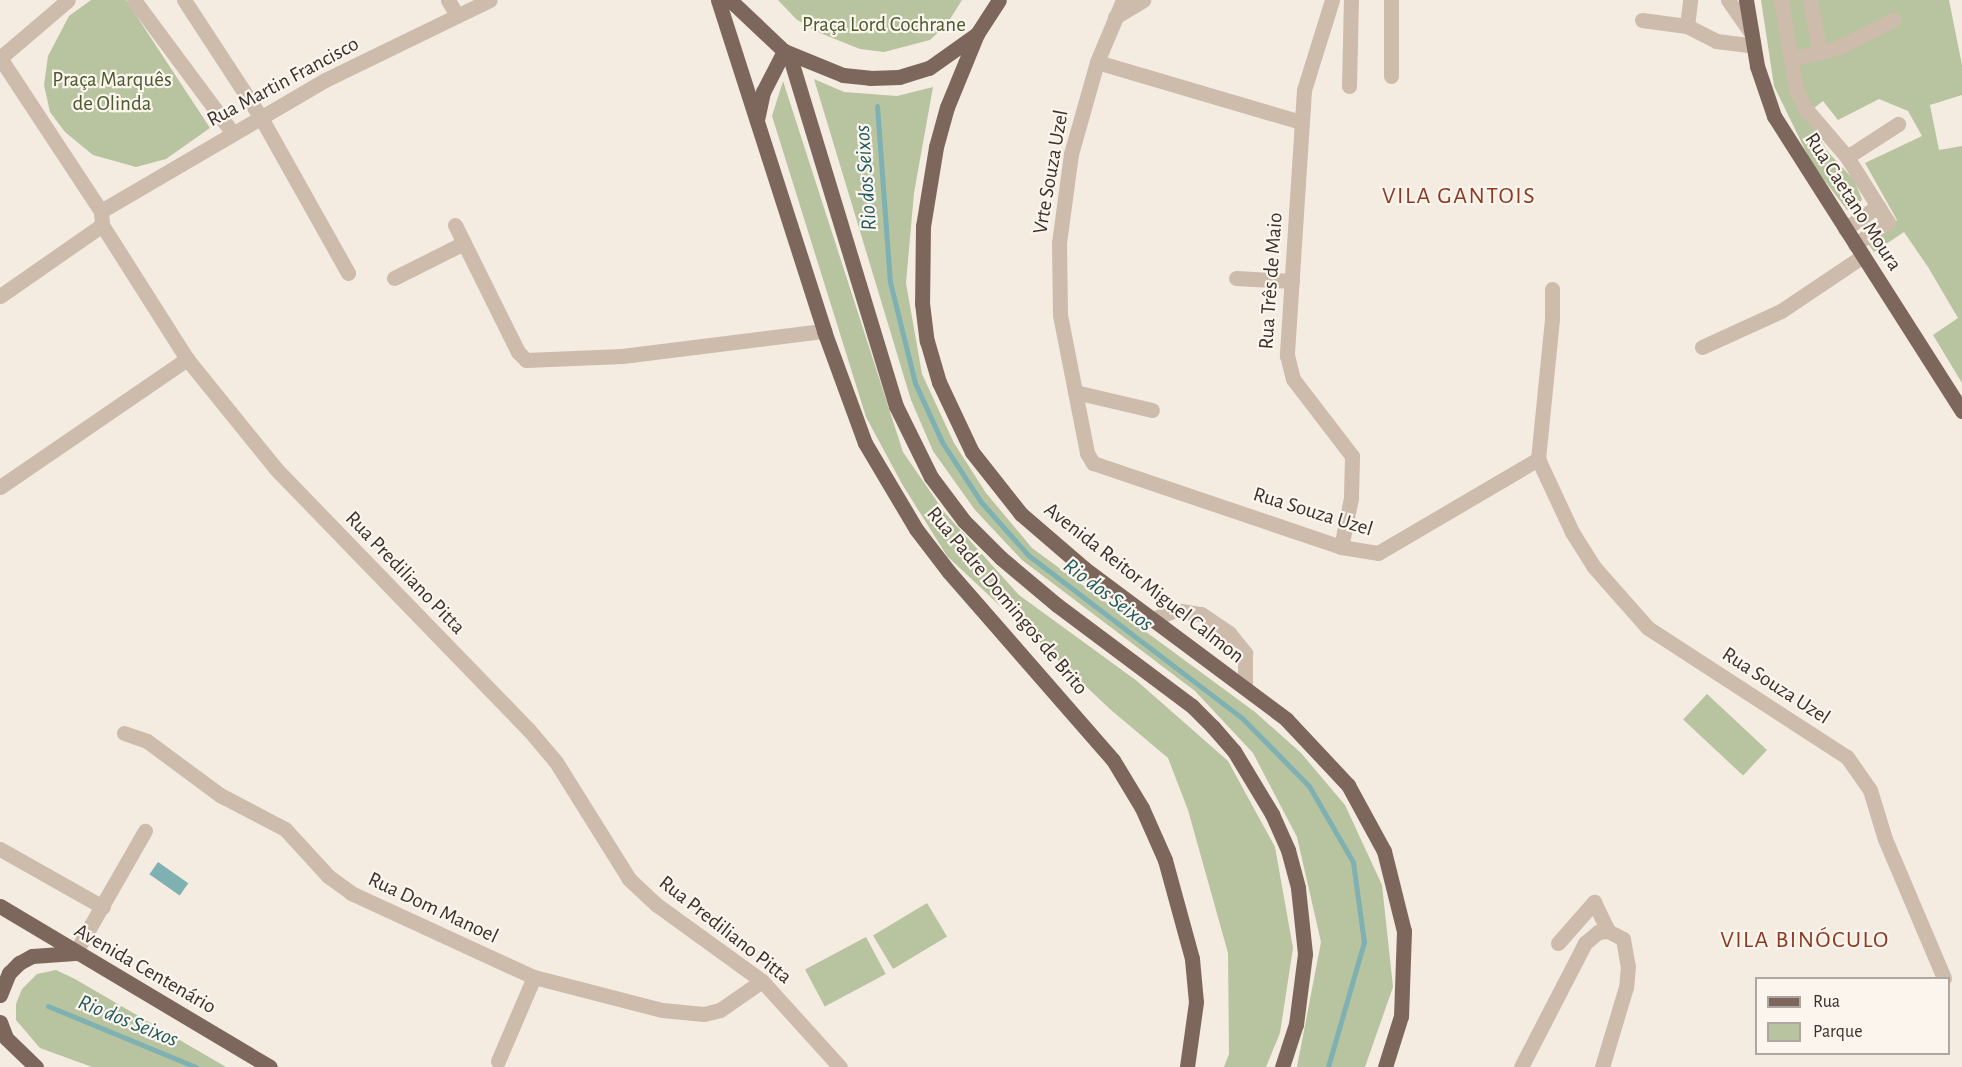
<!DOCTYPE html>
<html>
<head>
<meta charset="utf-8">
<style>
  body { margin:0 }
  #map { position:relative; width:1962px; height:1067px; overflow:hidden; background:#f4ebe1; font-family:"Alegreya Sans",sans-serif }
  div>[style] { position:absolute }
  [style*='--x'] { left:calc(var(--x)*1px); top:calc(var(--y)*1px); width:calc(var(--w)*1px); rotate:calc(var(--a)*1deg) }
  .green>* { inset:0; background:#b8c4a0; transform-origin:0 0 }
  .water>* { inset:0; background:#7fb0b2; transform-origin:0 0 }
  .stream>* { height:5px; margin:-2.5px; padding:0 2.5px; transform-origin:2.5px; border-radius:2.5px; background:#7fb0b2 }
  .minor>* { height:15px; margin:-7.5px; padding:0 7.5px; transform-origin:7.5px; border-radius:7.5px; background:#cdbbac }
  .major>* { height:15px; margin:-7.5px; padding:0 7.5px; transform-origin:7.5px; border-radius:7.5px; background:#7d675c }
  span { translate:-50% -50%; white-space:nowrap; text-align:center; line-height:1.15; -webkit-text-stroke:4.5px #fbf5ee; paint-order:stroke }
  .park-label { font-size:21px; color:#4a5a2e }
  .street-label { font-size:21px; color:#3b302b }
  .water-label { font-size:22px; color:#1f5a5e; font-style:italic }
  .quarter-label { font-size:24px; color:#8c3b22; letter-spacing:1.5px }
  .legend { position:absolute; left:1755px; top:977px; width:195px; height:78px; box-sizing:border-box; background:#fbf5ee; border:2px solid #aea6a0; margin:0; padding:8px 10px; list-style:none; font-size:18px; color:#3b302b }
  .legend li { display:flex; align-items:center; gap:12px; height:30px }
  .legend b { width:30px; border:2px solid #aea6a0 }
</style>
</head>
<body>
<div id="map">
  <div class="green">
    <div style="clip-path:polygon(91px 0,126px 0,210px 128px,166px 159px,136px 167px,93px 155px,65px 132px,50px 112px,44px 85px,48px 56px,69px 16px)"></div>
    <div style="clip-path:polygon(778px 0,962px 0,947px 24px,930px 40px,884px 52px,860px 49px,815px 31px,796px 19px)"></div>
    <div style="clip-path:polygon(1761px 0,1949px 0,1962px 65px,1962px 95px,1930px 105px,1939px 150px,1962px 146px,1962px 383px,1933px 335px,1958px 318px,1928px 267px,1904px 232px,1874px 252px,1866px 241px,1897px 220px,1865px 163px,1922px 136px,1908px 111px,1879px 99px,1838px 120px,1823px 101px,1805px 115px,1828px 152px,1854px 180px,1862px 199px,1857px 208px,1847px 210px,1812px 164px,1774px 86px)"></div>
    <div style="clip-path:polygon(814px 79px,844px 92px,897px 96px,933px 87px,914px 193px,906px 283px,922px 374px,954px 443px,986px 493px,1032px 548px,1255px 712px,1301px 753px,1345px 805px,1382px 885px,1393px 987px,1365px 1067px,1297px 1067px,1321px 942px,1297px 837px,1253px 753px,1195px 691px,1022px 560px,975px 510px,933px 451px,911px 400px)"></div>
    <div style="clip-path:polygon(783px 81px,903px 452px,945px 513px,1019px 595px,1137px 681px,1228px 761px,1275px 847px,1293px 948px,1280px 1033px,1266px 1067px,1224px 1067px,1229px 1054px,1228px 953px,1188px 810px,1168px 758px,1111px 710px,947px 556px,902px 484px,866px 417px,772px 116px)"></div>
    <div style="left:1707px;top:694px;width:82px;height:35px;rotate:43deg"></div>
    <div style="left:927px;top:903px;width:39px;height:63px;rotate:59deg"></div>
    <div style="left:866px;top:937px;width:42px;height:69px;rotate:62deg"></div>
    <div style="clip-path:polygon(56px 970px,75px 979px,226px 1067px,92px 1067px,40px 1048px,16px 1020px,16px 1004px,22px 989px,37px 974px)"></div>
  </div>
  <div class="water">
    <div style="left:158px;top:862px;width:37px;height:15px;rotate:35deg"></div>
  </div>
  <div class="stream">
    <div style="--x:877;--y:106;--w:176;--a:85.8"></div>
    <div style="--x:890;--y:282;--w:104;--a:76.1"></div>
    <div style="--x:915;--y:383;--w:65;--a:65.4"></div>
    <div style="--x:942;--y:442;--w:72;--a:57"></div>
    <div style="--x:981;--y:502;--w:71;--a:48.4"></div>
    <div style="--x:1028;--y:555;--w:270;--a:37.3"></div>
    <div style="--x:1243;--y:719;--w:94;--a:45.4"></div>
    <div style="--x:1309;--y:786;--w:88;--a:59.9"></div>
    <div style="--x:1353;--y:862;--w:81;--a:82.2"></div>
    <div style="--x:1364;--y:942;--w:130;--a:106.1"></div>
    <div style="--x:48;--y:1006;--w:160;--a:22.4"></div>
  </div>
  <div class="minor">
    <div style="--x:134;--y:0;--w:164;--a:53.4"></div>
    <div style="--x:184;--y:0;--w:139;--a:56.8"></div>
    <div style="--x:260;--y:116;--w:180;--a:60.7"></div>
    <div style="--x:448;--y:0;--w:16;--a:60"></div>
    <div style="--x:1123;--y:0;--w:67;--a:112.8"></div>
    <div style="--x:1097;--y:62;--w:96;--a:105.8"></div>
    <div style="--x:1071;--y:154;--w:90;--a:97.7"></div>
    <div style="--x:1059;--y:243;--w:72;--a:89.2"></div>
    <div style="--x:1060;--y:315;--w:141;--a:78.9"></div>
    <div style="--x:1087;--y:453;--w:12;--a:59"></div>
    <div style="--x:1093;--y:463;--w:262;--a:18.7"></div>
    <div style="--x:1341;--y:547;--w:37;--a:9"></div>
    <div style="--x:1378;--y:553;--w:186;--a:-30.4"></div>
    <div style="--x:1332;--y:0;--w:94;--a:107.3"></div>
    <div style="--x:1304;--y:90;--w:266;--a:93.7"></div>
    <div style="--x:1287;--y:355;--w:25;--a:76"></div>
    <div style="--x:1293;--y:379;--w:97;--a:52.5"></div>
    <div style="--x:1352;--y:456;--w:42;--a:91.4"></div>
    <div style="--x:1351;--y:498;--w:50;--a:101.5"></div>
    <div style="--x:1728;--y:0;--w:37;--a:55"></div>
    <div style="--x:1781;--y:0;--w:91;--a:80.5"></div>
    <div style="--x:1796;--y:90;--w:20;--a:63"></div>
    <div style="--x:1805;--y:108;--w:65;--a:49.4"></div>
    <div style="--x:1847;--y:157;--w:77;--a:57.8"></div>
    <div style="--x:1888;--y:222;--w:40;--a:146"></div>
    <div style="--x:1810;--y:0;--w:54;--a:79.3"></div>
    <div style="--x:1115;--y:17;--w:33;--a:-31"></div>
    <div style="--x:1642;--y:20;--w:45;--a:7.6"></div>
    <div style="--x:1687;--y:26;--w:33;--a:27"></div>
    <div style="--x:1716;--y:41;--w:35;--a:7"></div>
    <div style="--x:1687;--y:26;--w:26;--a:-83"></div>
    <div style="--x:0;--y:58;--w:183;--a:56.6"></div>
    <div style="--x:101;--y:211;--w:14;--a:86"></div>
    <div style="--x:102;--y:225;--w:159;--a:57.6"></div>
    <div style="--x:187;--y:359;--w:141;--a:51"></div>
    <div style="--x:276;--y:469;--w:363;--a:45.9"></div>
    <div style="--x:529;--y:730;--w:42;--a:49.8"></div>
    <div style="--x:556;--y:762;--w:138;--a:58"></div>
    <div style="--x:629;--y:879;--w:38;--a:43"></div>
    <div style="--x:657;--y:905;--w:130;--a:35.9"></div>
    <div style="--x:762;--y:981;--w:116;--a:47.8"></div>
    <div style="--x:0;--y:58;--w:89;--a:-40.5"></div>
    <div style="--x:1790;--y:59;--w:48;--a:-13.2"></div>
    <div style="--x:1837;--y:48;--w:63;--a:-26.6"></div>
    <div style="--x:1097;--y:62;--w:213;--a:16.4"></div>
    <div style="--x:1391;--y:76;--w:76;--a:-90"></div>
    <div style="--x:1349;--y:86;--w:86;--a:-88.7"></div>
    <div style="--x:1847;--y:157;--w:61;--a:-32.9"></div>
    <div style="--x:101;--y:211;--w:259;--a:-30.3"></div>
    <div style="--x:325;--y:80;--w:183;--a:-25.9"></div>
    <div style="--x:455;--y:225;--w:142;--a:63.6"></div>
    <div style="--x:518;--y:352;--w:11;--a:45"></div>
    <div style="--x:526;--y:360;--w:96;--a:-2.4"></div>
    <div style="--x:622;--y:356;--w:204;--a:-7.1"></div>
    <div style="--x:1845;--y:229;--w:40;--a:-34.9"></div>
    <div style="--x:394;--y:278;--w:78;--a:-26.6"></div>
    <div style="--x:1236;--y:278;--w:56;--a:3.1"></div>
    <div style="--x:1552;--y:289;--w:30;--a:90"></div>
    <div style="--x:1552;--y:319;--w:141;--a:95.7"></div>
    <div style="--x:1538;--y:459;--w:81;--a:65"></div>
    <div style="--x:1572;--y:532;--w:41;--a:57.8"></div>
    <div style="--x:1594;--y:567;--w:81;--a:48.5"></div>
    <div style="--x:1648;--y:628;--w:237;--a:33"></div>
    <div style="--x:1847;--y:757;--w:40;--a:55.1"></div>
    <div style="--x:1870;--y:790;--w:51;--a:73"></div>
    <div style="--x:1885;--y:839;--w:151;--a:67"></div>
    <div style="--x:0;--y:296;--w:124;--a:-34.8"></div>
    <div style="--x:1702;--y:347;--w:87;--a:-24.5"></div>
    <div style="--x:1781;--y:311;--w:99;--a:-33.9"></div>
    <div style="--x:1075;--y:392;--w:79;--a:13.2"></div>
    <div style="--x:0;--y:487;--w:227;--a:-34.4"></div>
    <div style="--x:1153;--y:619;--w:24;--a:-22"></div>
    <div style="--x:1175;--y:610;--w:26;--a:9"></div>
    <div style="--x:1201;--y:614;--w:34;--a:34"></div>
    <div style="--x:1229;--y:633;--w:26;--a:51"></div>
    <div style="--x:1245;--y:653;--w:33;--a:90"></div>
    <div style="--x:124;--y:733;--w:24;--a:19"></div>
    <div style="--x:147;--y:741;--w:91;--a:36.5"></div>
    <div style="--x:220;--y:795;--w:73;--a:27.6"></div>
    <div style="--x:285;--y:829;--w:64;--a:47.5"></div>
    <div style="--x:328;--y:876;--w:29;--a:36"></div>
    <div style="--x:351;--y:893;--w:201;--a:24.7"></div>
    <div style="--x:534;--y:977;--w:132;--a:14.5"></div>
    <div style="--x:662;--y:1010;--w:42;--a:5.4"></div>
    <div style="--x:704;--y:1014;--w:16;--a:-14"></div>
    <div style="--x:720;--y:1010;--w:51;--a:-34.6"></div>
    <div style="--x:0;--y:849;--w:118;--a:29.4"></div>
    <div style="--x:1558;--y:943;--w:55;--a:-48.7"></div>
    <div style="--x:1594;--y:902;--w:32;--a:64"></div>
    <div style="--x:75;--y:953;--w:141;--a:-60.2"></div>
    <div style="--x:498;--y:1061;--w:91;--a:-66.8"></div>
    <div style="--x:1521;--y:1067;--w:140;--a:-62.7"></div>
    <div style="--x:1585;--y:943;--w:17;--a:-40"></div>
    <div style="--x:1598;--y:932;--w:10;--a:-6"></div>
    <div style="--x:1608;--y:931;--w:17;--a:28"></div>
    <div style="--x:1623;--y:939;--w:27;--a:80"></div>
    <div style="--x:1628;--y:966;--w:21;--a:95"></div>
    <div style="--x:1626;--y:987;--w:84;--a:106.7"></div>
  </div>
  <div class="major">
    <div style="--x:718;--y:0;--w:348;--a:72.2"></div>
    <div style="--x:824;--y:331;--w:119;--a:69.9"></div>
    <div style="--x:865;--y:443;--w:100;--a:59.3"></div>
    <div style="--x:916;--y:529;--w:54;--a:52.5"></div>
    <div style="--x:949;--y:572;--w:249;--a:48.9"></div>
    <div style="--x:1113;--y:760;--w:56;--a:58.9"></div>
    <div style="--x:1142;--y:808;--w:57;--a:66.1"></div>
    <div style="--x:1165;--y:860;--w:103;--a:74.7"></div>
    <div style="--x:1192;--y:959;--w:43;--a:84.7"></div>
    <div style="--x:1196;--y:1002;--w:66;--a:97.9"></div>
    <div style="--x:730;--y:0;--w:74;--a:43.4"></div>
    <div style="--x:784;--y:51;--w:64;--a:22.1"></div>
    <div style="--x:843;--y:75;--w:27;--a:6"></div>
    <div style="--x:870;--y:78;--w:29;--a:-2"></div>
    <div style="--x:899;--y:77;--w:31;--a:-17"></div>
    <div style="--x:929;--y:68;--w:59;--a:-35.3"></div>
    <div style="--x:977;--y:34;--w:40;--a:-57.1"></div>
    <div style="--x:1746;--y:0;--w:67;--a:80.5"></div>
    <div style="--x:1757;--y:66;--w:53;--a:71.2"></div>
    <div style="--x:1774;--y:116;--w:350;--a:57.5"></div>
    <div style="--x:977;--y:34;--w:79;--a:112.3"></div>
    <div style="--x:947;--y:107;--w:41;--a:105.4"></div>
    <div style="--x:936;--y:147;--w:80;--a:99.3"></div>
    <div style="--x:923;--y:226;--w:77;--a:90.7"></div>
    <div style="--x:922;--y:303;--w:38;--a:83"></div>
    <div style="--x:927;--y:341;--w:43;--a:73.7"></div>
    <div style="--x:939;--y:382;--w:77;--a:64.8"></div>
    <div style="--x:972;--y:452;--w:79;--a:51.7"></div>
    <div style="--x:1021;--y:514;--w:84;--a:40.7"></div>
    <div style="--x:1085;--y:569;--w:251;--a:36.7"></div>
    <div style="--x:1286;--y:719;--w:91;--a:46.8"></div>
    <div style="--x:1348;--y:785;--w:75;--a:61.4"></div>
    <div style="--x:1384;--y:851;--w:82;--a:76"></div>
    <div style="--x:1404;--y:931;--w:85;--a:92"></div>
    <div style="--x:1401;--y:1016;--w:53;--a:107.4"></div>
    <div style="--x:789;--y:54;--w:368;--a:73.1"></div>
    <div style="--x:896;--y:406;--w:79;--a:63.8"></div>
    <div style="--x:931;--y:477;--w:55;--a:53.1"></div>
    <div style="--x:964;--y:521;--w:52;--a:45"></div>
    <div style="--x:1001;--y:558;--w:73;--a:40"></div>
    <div style="--x:1057;--y:605;--w:169;--a:36.8"></div>
    <div style="--x:1192;--y:706;--w:30;--a:45"></div>
    <div style="--x:1213;--y:727;--w:32;--a:49"></div>
    <div style="--x:1234;--y:751;--w:74;--a:58.9"></div>
    <div style="--x:1272;--y:814;--w:39;--a:66"></div>
    <div style="--x:1288;--y:850;--w:39;--a:75"></div>
    <div style="--x:1298;--y:888;--w:66;--a:83.9"></div>
    <div style="--x:1305;--y:954;--w:71;--a:97.3"></div>
    <div style="--x:1296;--y:1024;--w:45;--a:108"></div>
    <div style="--x:757;--y:120;--w:29;--a:-78"></div>
    <div style="--x:763;--y:92;--w:46;--a:-62.9"></div>
    <div style="--x:0;--y:906;--w:314;--a:30.8"></div>
    <div style="--x:0;--y:995;--w:24;--a:-68"></div>
    <div style="--x:9;--y:973;--w:14;--a:-45"></div>
    <div style="--x:19;--y:963;--w:15;--a:-28"></div>
    <div style="--x:32;--y:956;--w:43;--a:-4"></div>
    <div style="--x:0;--y:1022;--w:17;--a:69"></div>
    <div style="--x:6;--y:1038;--w:42;--a:44"></div>
  </div>
  <div class="park-label">
    <span style="left:884px;top:25px">Praça Lord Cochrane</span>
    <span style="left:112px;top:92px">Praça Marquês<br>de Olinda</span>
  </div>
  <div class="street-label">
    <span style="left:283px;top:82px;rotate:-28deg">Rua Martin Francisco</span>
    <span style="left:1051px;top:172px;rotate:-80deg">Vrte Souza Uzel</span>
    <span style="left:1853px;top:202px;rotate:57deg">Rua Caetano Moura</span>
    <span style="left:1271px;top:281px;rotate:-86deg">Rua Três de Maio</span>
    <span style="left:1313px;top:512px;rotate:17deg">Rua Souza Uzel</span>
    <span style="left:405px;top:573px;rotate:46deg">Rua Prediliano Pitta</span>
    <span style="left:1144px;top:583px;rotate:38deg">Avenida Reitor Miguel Calmon</span>
    <span style="left:1007px;top:601px;rotate:50deg">Rua Padre Domingos de Brito</span>
    <span style="left:1776px;top:686px;rotate:33deg">Rua Souza Uzel</span>
    <span style="left:433px;top:908px;rotate:25deg">Rua Dom Manoel</span>
    <span style="left:725px;top:930px;rotate:38deg">Rua Prediliano Pitta</span>
    <span style="left:145px;top:969px;rotate:30deg">Avenida Centenário</span>
  </div>
  <div class="water-label">
    <span style="left:866px;top:178px;rotate:-94deg">Rio dos Seixos</span>
    <span style="left:1108px;top:595px;rotate:37deg">Rio dos Seixos</span>
    <span style="left:128px;top:1021px;rotate:22deg">Rio dos Seixos</span>
  </div>
  <div class="quarter-label">
    <span style="left:1459px;top:197px">VILA GANTOIS</span>
    <span style="left:1805px;top:941px">VILA BINÓCULO</span>
  </div>
  <ul class="legend">
  <li><b style="height:8px;background:#7d675c"></b>Rua</li>
  <li><b style="height:16px;background:#b8c4a0"></b>Parque</li>
  </ul>
</div>
</body>
</html>
